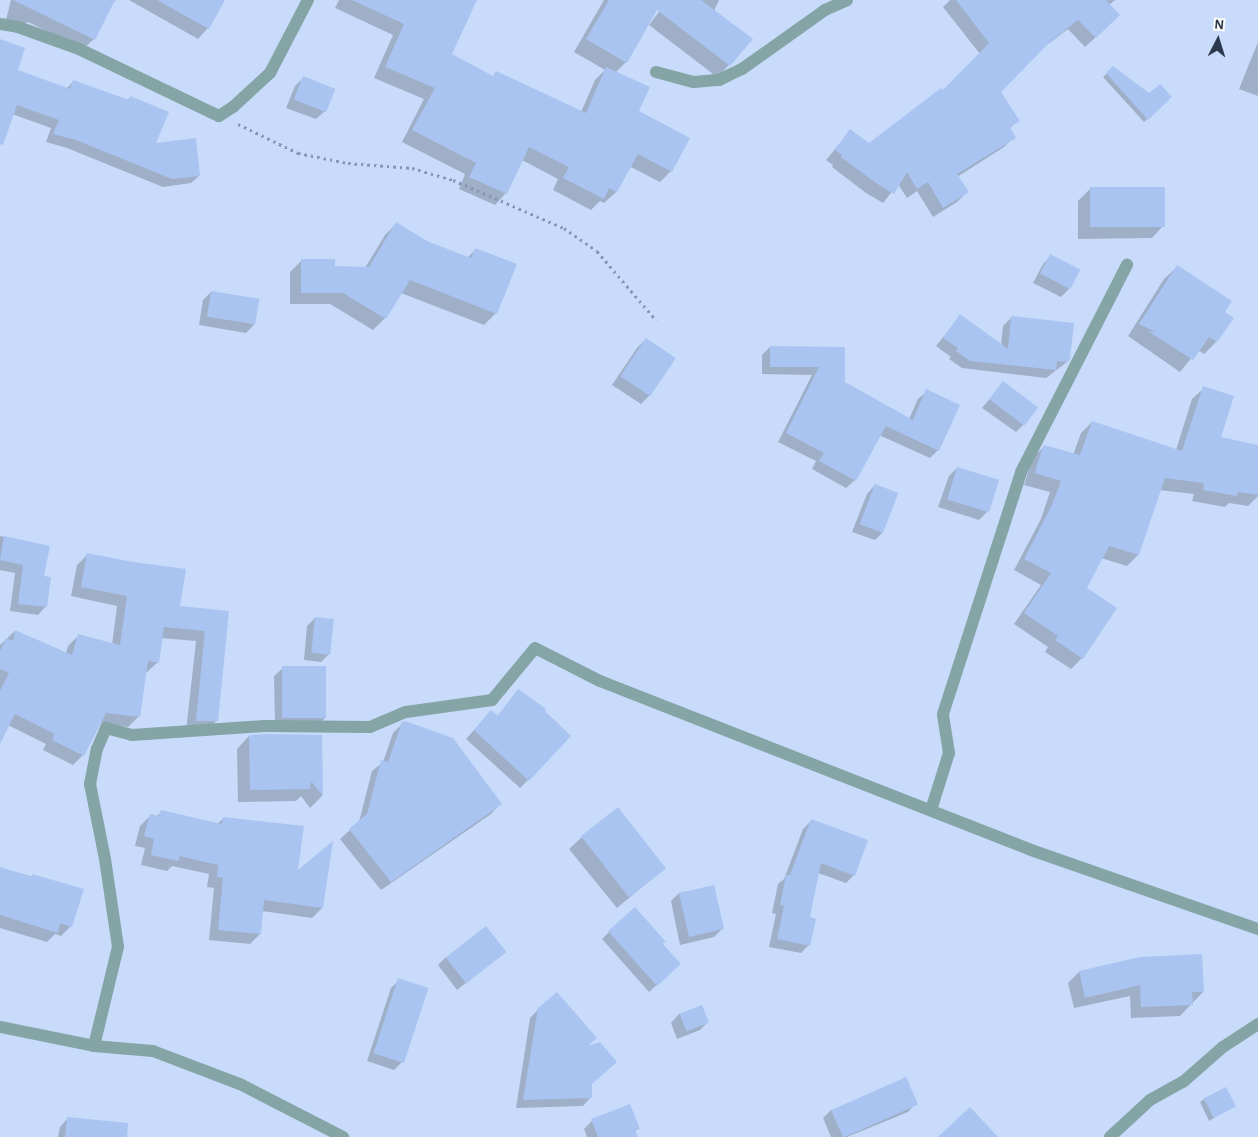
<!DOCTYPE html>
<html>
<head>
<meta charset="utf-8">
<style>
  body { margin:0 }
  #map { position:relative; width:1258px; height:1137px; overflow:hidden; background:#c8dbfa; font-family:"Alegreya Sans",sans-serif }
  div>[style] { position:absolute }
  [style*='--x'] { left:calc(var(--x)*1px); top:calc(var(--y)*1px); width:calc(var(--w)*1px); rotate:calc(var(--a)*1deg) }
  .shadow>* { inset:0; background:#0003 }
  .building>* { inset:0; background:#a9c4f1; transform-origin:0 0 }
  .path>* { height:3px; margin-top:-1.5px; transform-origin:0; background:repeating-linear-gradient(90deg,#8797b2 0 2.5px,transparent 0 6.5px) }
  .street>* { height:12px; margin:-6px; padding:0 6px; transform-origin:6px; border-radius:6px; background:#84a4a6 }
  span { translate:-50% -50%; white-space:nowrap; text-align:center; line-height:1.15; -webkit-text-stroke:4.5px #fbfbfb; paint-order:stroke }
  .north { position:absolute; left:1193px; top:15px; width:50px; height:50px; -webkit-text-stroke:4px #fbfbfb; paint-order:stroke; rotate:5deg; font-size:14px; font-weight:700; line-height:20px; text-align:center; color:#2c384c }
  .north::after { content:''; display:block; margin:auto; width:18px; height:22px; background:#2c384c; clip-path:polygon(50% 0,100% 100%,50% 72%,0 100%) }
</style>
</head>
<body>
<div id="map">
  <div class="shadow">
    <div style="clip-path:polygon(11px 0,116px 0,111px 5px,94px 39px,83px 49px,28px 22px,25px 24px,6px 20px)"></div>
    <div style="clip-path:polygon(129px 0,222px 0,224px 1px,208px 28px,198px 39px)"></div>
    <div style="clip-path:polygon(339px 0,475px 0,450px 55px,492px 77px,496px 73px,581px 112px,595px 80px,605px 70px,574px 52px,604px 0,659px 0,626px 62px,615px 73px,671px 171px,660px 182px,629px 166px,616px 192px,604px 203px,600px 201px,591px 210px,553px 190px,558px 179px,522px 160px,506px 193px,495px 205px,459px 189px,465px 174px,402px 142px,424px 99px,374px 78px,393px 35px,335px 8px)"></div>
    <div style="clip-path:polygon(668px 0,719px 0,714px 11px,729px 65px,717px 77px,649px 25px)"></div>
    <div style="clip-path:polygon(950px 0,1115px 0,1109px 5px,1109px 25px,1085px 47px,1068px 29px,1039px 51px,1000px 91px,1018px 120px,1009px 129px,1014px 137px,1004px 147px,957px 177px,967px 192px,957px 202px,933px 217px,917px 191px,907px 198px,898px 184px,883px 203px,866px 193px,832px 167px,833px 165px,826px 160px,850px 131px,870px 145px,943px 92px,980px 54px,943px 7px)"></div>
    <div style="clip-path:polygon(1258px 42px,1258px 96px,1239px 89px)"></div>
    <div style="clip-path:polygon(0 45px,16px 71px,66px 89px,74px 81px,127px 100px,130px 98px,154px 144px,199px 176px,191px 183px,163px 187px,67px 148px,46px 142px,51px 128px,12px 114px,0 122px)"></div>
    <div style="clip-path:polygon(1113px 68px,1149px 95px,1171px 97px,1144px 122px,1103px 77px)"></div>
    <div style="clip-path:polygon(303px 78px,325px 111px,316px 119px,286px 108px,295px 86px)"></div>
    <div style="clip-path:polygon(1090px 189px,1164px 225px,1152px 238px,1078px 239px,1078px 201px)"></div>
    <div style="clip-path:polygon(396px 224px,427px 242px,467px 258px,476px 249px,496px 313px,484px 325px,401px 293px,385px 318px,373px 330px,330px 304px,290px 304px,290px 272px,302px 260px,334px 268px,365px 268px,385px 235px)"></div>
    <div style="clip-path:polygon(1051px 256px,1069px 289px,1061px 297px,1033px 283px,1043px 264px)"></div>
    <div style="clip-path:polygon(1177px 267px,1223px 312px,1216px 342px,1204px 354px,1198px 350px,1180px 372px,1128px 336px,1164px 279px)"></div>
    <div style="clip-path:polygon(211px 292px,254px 325px,246px 333px,199px 325px,203px 300px)"></div>
    <div style="clip-path:polygon(960px 316px,1001px 345px,1003px 326px,1011px 318px,1067px 362px,1046px 378px,962px 368px,949px 359px,951px 357px,936px 346px)"></div>
    <div style="clip-path:polygon(646px 339px,674px 358px,649px 396px,641px 404px,612px 385px,637px 348px)"></div>
    <div style="clip-path:polygon(770px 347px,844px 348px,844px 383px,909px 419px,918px 399px,927px 391px,938px 450px,930px 458px,879px 435px,855px 480px,846px 488px,812px 469px,816px 461px,778px 442px,812px 375px,762px 374px,762px 355px)"></div>
    <div style="clip-path:polygon(1003px 383px,1024px 424px,1016px 432px,982px 408px)"></div>
    <div style="clip-path:polygon(1204px 388px,1219px 438px,1258px 446px,1258px 496px,1248px 506px,1229px 503px,1225px 507px,1192px 501px,1194px 494px,1159px 490px,1138px 555px,1127px 566px,1101px 558px,1085px 588px,1082px 658px,1071px 669px,1045px 652px,1048px 647px,1014px 624px,1041px 585px,1014px 570px,1041px 519px,1050px 492px,1024px 485px,1033px 457px,1045px 446px,1073px 455px,1081px 433px,1092px 422px,1176px 450px,1192px 399px)"></div>
    <div style="clip-path:polygon(957px 468px,987px 512px,979px 520px,938px 507px,949px 476px)"></div>
    <div style="clip-path:polygon(875px 485px,883px 532px,875px 540px,852px 532px,867px 494px)"></div>
    <div style="clip-path:polygon(0 536px,49px 547px,42px 577px,46px 606px,38px 615px,10px 611px,15px 573px,0 570px)"></div>
    <div style="clip-path:polygon(88px 554px,179px 608px,228px 613px,217px 720px,207px 731px,186px 731px,196px 641px,161px 638px,158px 662px,147px 672px,145px 672px,138px 717px,128px 727px,99px 723px,83px 755px,73px 765px,43px 750px,46px 744px,6px 724px,0 729px,0 645px,15px 631px,66px 653px,68px 646px,78px 636px,112px 645px,117px 606px,71px 596px,77px 565px)"></div>
    <div style="clip-path:polygon(315px 618px,329px 654px,321px 662px,304px 660px,307px 626px)"></div>
    <div style="clip-path:polygon(283px 668px,325px 718px,317px 726px,275px 726px,274px 676px)"></div>
    <div style="clip-path:polygon(518px 690px,528px 780px,520px 788px,466px 739px,483px 720px,497px 717px)"></div>
    <div style="clip-path:polygon(403px 723px,500px 804px,491px 814px,381px 890px,340px 839px,359px 822px,372px 771px,383px 762px,393px 733px)"></div>
    <div style="clip-path:polygon(249px 736px,320px 736px,322px 796px,310px 808px,301px 796px,296px 801px,238px 802px,237px 749px)"></div>
    <div style="clip-path:polygon(161px 812px,217px 824px,224px 818px,296px 873px,322px 908px,312px 918px,262px 911px,260px 934px,250px 944px,209px 940px,214px 888px,207px 887px,209px 874px,172px 866px,167px 871px,141px 865px,145px 848px,135px 846px,140px 826px,150px 816px,156px 817px)"></div>
    <div style="clip-path:polygon(811px 821px,854px 875px,846px 883px,818px 873px,809px 918px,809px 945px,801px 953px,769px 947px,776px 914px,772px 913px,778px 884px,784px 879px,803px 829px)"></div>
    <div style="clip-path:polygon(582px 837px,665px 868px,617px 908px,569px 849px)"></div>
    <div style="clip-path:polygon(0 868px,82px 890px,71px 926px,61px 936px,55px 934px,47px 942px,0 928px)"></div>
    <div style="clip-path:polygon(714px 886px,722px 929px,714px 937px,680px 945px,671px 901px,679px 893px)"></div>
    <div style="clip-path:polygon(609px 932px,664px 942px,661px 944px,672px 971px,649px 992px,602px 939px)"></div>
    <div style="clip-path:polygon(504px 952px,457px 990px,438px 965px,446px 957px)"></div>
    <div style="clip-path:polygon(1079px 972px,1203px 992px,1180px 1016px,1131px 1018px,1130px 996px,1074px 1008px,1068px 983px)"></div>
    <div style="clip-path:polygon(399px 980px,403px 1061px,394px 1070px,367px 1061px,391px 988px)"></div>
    <div style="clip-path:polygon(702px 1006px,708px 1022px,700px 1030px,677px 1039px,671px 1023px,679px 1014px)"></div>
    <div style="clip-path:polygon(539px 1009px,590px 1084px,591px 1097px,583px 1106px,516px 1108px,530px 1018px)"></div>
    <div style="clip-path:polygon(1204px 1099px,1234px 1106px,1209px 1121px,1200px 1102px)"></div>
    <div style="clip-path:polygon(916px 1103px,908px 1112px,847px 1137px,831px 1137px,823px 1118px,831px 1110px)"></div>
    <div style="clip-path:polygon(68px 1118px,111px 1137px,58px 1137px,60px 1127px)"></div>
    <div style="clip-path:polygon(592px 1121px,638px 1128px,635px 1132px,636px 1137px,587px 1137px,584px 1129px)"></div>
  </div>
  <div class="building">
    <div style="clip-path:polygon(13px 0,115px 0,95px 40px)"></div>
    <div style="clip-path:polygon(157px 0,225px 0,209px 29px)"></div>
    <div style="clip-path:polygon(352px 0,477px 0,452px 54px,493px 76px,496px 71px,586px 113px,606px 67px,650px 87px,639px 111px,690px 138px,672px 172px,638px 154px,617px 192px,609px 188px,604px 199px,563px 178px,569px 167px,529px 147px,507px 194px,469px 177px,476px 163px,412px 130px,435px 88px,385px 67px,404px 24px)"></div>
    <div style="clip-path:polygon(609px 0,701px 0,753px 39px,730px 66px,657px 10px,627px 63px,586px 39px)"></div>
    <div style="clip-path:polygon(956px 0,1106px 0,1120px 15px,1096px 38px,1078px 20px,1050px 42px,1001px 92px,1020px 121px,1010px 127px,1016px 138px,957px 174px,969px 192px,943px 208px,928px 182px,917px 189px,907px 172px,894px 194px,876px 183px,841px 157px,842px 155px,835px 150px,850px 129px,869px 143px,941px 88px,943px 90px,989px 43px)"></div>
    <div style="clip-path:polygon(0 39px,25px 48px,18px 70px,70px 89px,73px 80px,129px 100px,130px 96px,169px 112px,156px 143px,196px 138px,200px 176px,172px 179px,76px 140px,53px 134px,59px 120px,17px 105px,3px 145px,0 144px)"></div>
    <div style="clip-path:polygon(1113px 66px,1149px 93px,1160px 84px,1172px 97px,1148px 120px,1106px 73px)"></div>
    <div style="left:303px;top:76px;width:35px;height:25px;rotate:22deg"></div>
    <div style="left:1090px;top:187px;width:75px;height:40px"></div>
    <div style="clip-path:polygon(396px 222px,427px 241px,471px 258px,475px 248px,517px 264px,497px 314px,410px 280px,386px 319px,343px 293px,301px 293px,301px 259px,335px 259px,335px 266px,369px 267px)"></div>
    <div style="left:1050px;top:254px;width:34px;height:22px;rotate:27deg"></div>
    <div style="clip-path:polygon(1177px 265px,1232px 301px,1225px 312px,1234px 318px,1217px 342px,1209px 337px,1193px 360px,1148px 331px,1156px 332px,1139px 324px)"></div>
    <div style="left:211px;top:291px;width:49px;height:26px;rotate:9deg"></div>
    <div style="clip-path:polygon(960px 314px,1008px 349px,1011px 316px,1074px 323px,1070px 359px,1068px 362px,1057px 361px,1056px 370px,970px 361px,956px 351px,958px 348px,943px 338px)"></div>
    <div style="left:646px;top:338px;width:36px;height:46px;rotate:34deg"></div>
    <div style="clip-path:polygon(770px 346px,845px 347px,845px 382px,913px 420px,926px 389px,960px 405px,939px 451px,886px 426px,856px 481px,819px 461px,824px 453px,786px 433px,819px 367px,770px 367px)"></div>
    <div style="left:1003px;top:381px;width:44px;height:23px;rotate:37deg"></div>
    <div style="clip-path:polygon(1203px 386px,1234px 396px,1221px 437px,1258px 445px,1258px 495px,1238px 492px,1237px 496px,1203px 490px,1204px 483px,1165px 478px,1139px 555px,1109px 546px,1087px 588px,1117px 608px,1083px 659px,1055px 640px,1058px 636px,1024px 613px,1051px 573px,1024px 559px,1051px 507px,1061px 481px,1035px 473px,1042px 449px,1044px 445px,1080px 455px,1092px 421px,1182px 451px)"></div>
    <div style="left:957px;top:467px;width:44px;height:34px;rotate:17deg"></div>
    <div style="left:875px;top:484px;width:25px;height:43px;rotate:21deg"></div>
    <div style="clip-path:polygon(4px 536px,50px 546px,44px 576px,51px 577px,47px 607px,18px 604px,23px 565px,0 560px)"></div>
    <div style="clip-path:polygon(87px 553px,133px 562px,186px 569px,180px 606px,229px 611px,218px 721px,196px 721px,205px 631px,164px 627px,159px 663px,148px 661px,140px 717px,106px 713px,84px 756px,52px 740px,55px 734px,15px 714px,0 744px,0 691px,9px 673px,0 669px,0 651px,6px 638px,13px 641px,15px 630px,72px 655px,78px 634px,120px 645px,127px 596px,81px 587px)"></div>
    <div style="left:315px;top:617px;width:19px;height:36px;rotate:6deg"></div>
    <div style="left:282px;top:666px;width:44px;height:52px"></div>
    <div style="clip-path:polygon(518px 689px,546px 709px,545px 711px,571px 736px,529px 781px,474px 730px,491px 710px,498px 716px)"></div>
    <div style="clip-path:polygon(405px 721px,453px 738px,502px 804px,391px 882px,349px 829px,367px 814px,381px 760px,388px 762px,402px 722px)"></div>
    <div style="clip-path:polygon(265px 734px,322px 735px,323px 796px,311px 781px,310px 789px,250px 790px,249px 735px)"></div>
    <div style="left:618px;top:807px;width:78px;height:47px;rotate:52deg"></div>
    <div style="clip-path:polygon(161px 810px,222px 824px,223px 817px,304px 826px,298px 870px,333px 841px,323px 908px,264px 900px,261px 934px,218px 930px,223px 878px,217px 877px,218px 865px,180px 856px,178px 861px,151px 855px,154px 839px,144px 836px,150px 814px,159px 816px)"></div>
    <div style="clip-path:polygon(811px 819px,868px 840px,855px 876px,821px 863px,810px 917px,816px 919px,810px 946px,777px 939px,784px 906px,780px 905px,786px 875px,790px 875px)"></div>
    <div style="clip-path:polygon(0 867px,32px 877px,32px 874px,84px 889px,72px 927px,60px 923px,58px 933px,0 915px)"></div>
    <div style="left:714px;top:885px;width:45px;height:36px;rotate:77deg"></div>
    <div style="clip-path:polygon(635px 907px,666px 942px,662px 943px,681px 964px,657px 986px,608px 931px)"></div>
    <div style="left:486px;top:926px;width:33px;height:51px;rotate:52deg"></div>
    <div style="clip-path:polygon(1202px 954px,1204px 992px,1192px 992px,1193px 1005px,1141px 1007px,1140px 985px,1085px 998px,1079px 971px,1140px 957px)"></div>
    <div style="left:398px;top:978px;width:32px;height:79px;rotate:18deg"></div>
    <div style="clip-path:polygon(557px 992px,597px 1038px,588px 1046px,600px 1042px,617px 1062px,592px 1084px,592px 1098px,523px 1100px,538px 1008px)"></div>
    <div style="left:702px;top:1005px;width:19px;height:24px;rotate:69deg"></div>
    <div style="left:906px;top:1077px;width:30px;height:82px;rotate:66deg"></div>
    <div style="left:1226px;top:1087px;width:22px;height:25px;rotate:63deg"></div>
    <div style="clip-path:polygon(630px 1104px,640px 1129px,635px 1130px,638px 1137px,598px 1137px,591px 1119px)"></div>
    <div style="clip-path:polygon(970px 1107px,998px 1137px,938px 1137px)"></div>
    <div style="clip-path:polygon(67px 1117px,128px 1123px,127px 1137px,65px 1137px)"></div>
  </div>
  <div class="path">
    <div style="--x:238;--y:124;--w:67;--a:25.8"></div>
    <div style="--x:298;--y:153;--w:51;--a:11.3"></div>
    <div style="--x:348;--y:163;--w:64;--a:4.5"></div>
    <div style="--x:412;--y:168;--w:43;--a:16.3"></div>
    <div style="--x:453;--y:180;--w:121;--a:23.4"></div>
    <div style="--x:564;--y:228;--w:40;--a:34.9"></div>
    <div style="--x:597;--y:251;--w:91;--a:49.5"></div>
  </div>
  <div class="street">
    <div style="--x:0;--y:24;--w:18;--a:9"></div>
    <div style="--x:18;--y:27;--w:65;--a:19.8"></div>
    <div style="--x:79;--y:49;--w:155;--a:25.6"></div>
    <div style="--x:219;--y:116;--w:17;--a:-33"></div>
    <div style="--x:233;--y:107;--w:50;--a:-42.6"></div>
    <div style="--x:270;--y:73;--w:82;--a:-62.5"></div>
    <div style="--x:656;--y:72;--w:39;--a:15"></div>
    <div style="--x:694;--y:82;--w:25;--a:-5"></div>
    <div style="--x:719;--y:80;--w:25;--a:-26"></div>
    <div style="--x:742;--y:69;--w:102;--a:-35.4"></div>
    <div style="--x:825;--y:10;--w:24;--a:-24"></div>
    <div style="--x:931;--y:810;--w:60;--a:-72.5"></div>
    <div style="--x:949;--y:753;--w:39;--a:-99"></div>
    <div style="--x:943;--y:714;--w:254;--a:-72.1"></div>
    <div style="--x:1021;--y:472;--w:233;--a:-62.9"></div>
    <div style="--x:0;--y:1027;--w:96;--a:11.4"></div>
    <div style="--x:94;--y:1046;--w:59;--a:4.8"></div>
    <div style="--x:153;--y:1051;--w:93;--a:20.8"></div>
    <div style="--x:240;--y:1084;--w:116;--a:27.2"></div>
    <div style="--x:94;--y:1046;--w:102;--a:-76.4"></div>
    <div style="--x:118;--y:947;--w:89;--a:-98.4"></div>
    <div style="--x:105;--y:859;--w:76;--a:-101.3"></div>
    <div style="--x:90;--y:784;--w:36;--a:-79"></div>
    <div style="--x:97;--y:749;--w:23;--a:-67"></div>
    <div style="--x:106;--y:728;--w:27;--a:15"></div>
    <div style="--x:132;--y:735;--w:133;--a:-3.9"></div>
    <div style="--x:265;--y:726;--w:105;--a:0.5"></div>
    <div style="--x:370;--y:727;--w:39;--a:-23"></div>
    <div style="--x:406;--y:712;--w:87;--a:-7.9"></div>
    <div style="--x:492;--y:700;--w:67;--a:-50.4"></div>
    <div style="--x:535;--y:648;--w:73;--a:26.9"></div>
    <div style="--x:600;--y:681;--w:463;--a:21.4"></div>
    <div style="--x:1031;--y:850;--w:240;--a:19.2"></div>
    <div style="--x:1110;--y:1137;--w:54;--a:-42.8"></div>
    <div style="--x:1150;--y:1100;--w:38;--a:-29"></div>
    <div style="--x:1183;--y:1082;--w:53;--a:-41.2"></div>
    <div style="--x:1223;--y:1047;--w:42;--a:-33.3"></div>
  </div>
  <div class="north">N</div>
</div>
</body>
</html>
